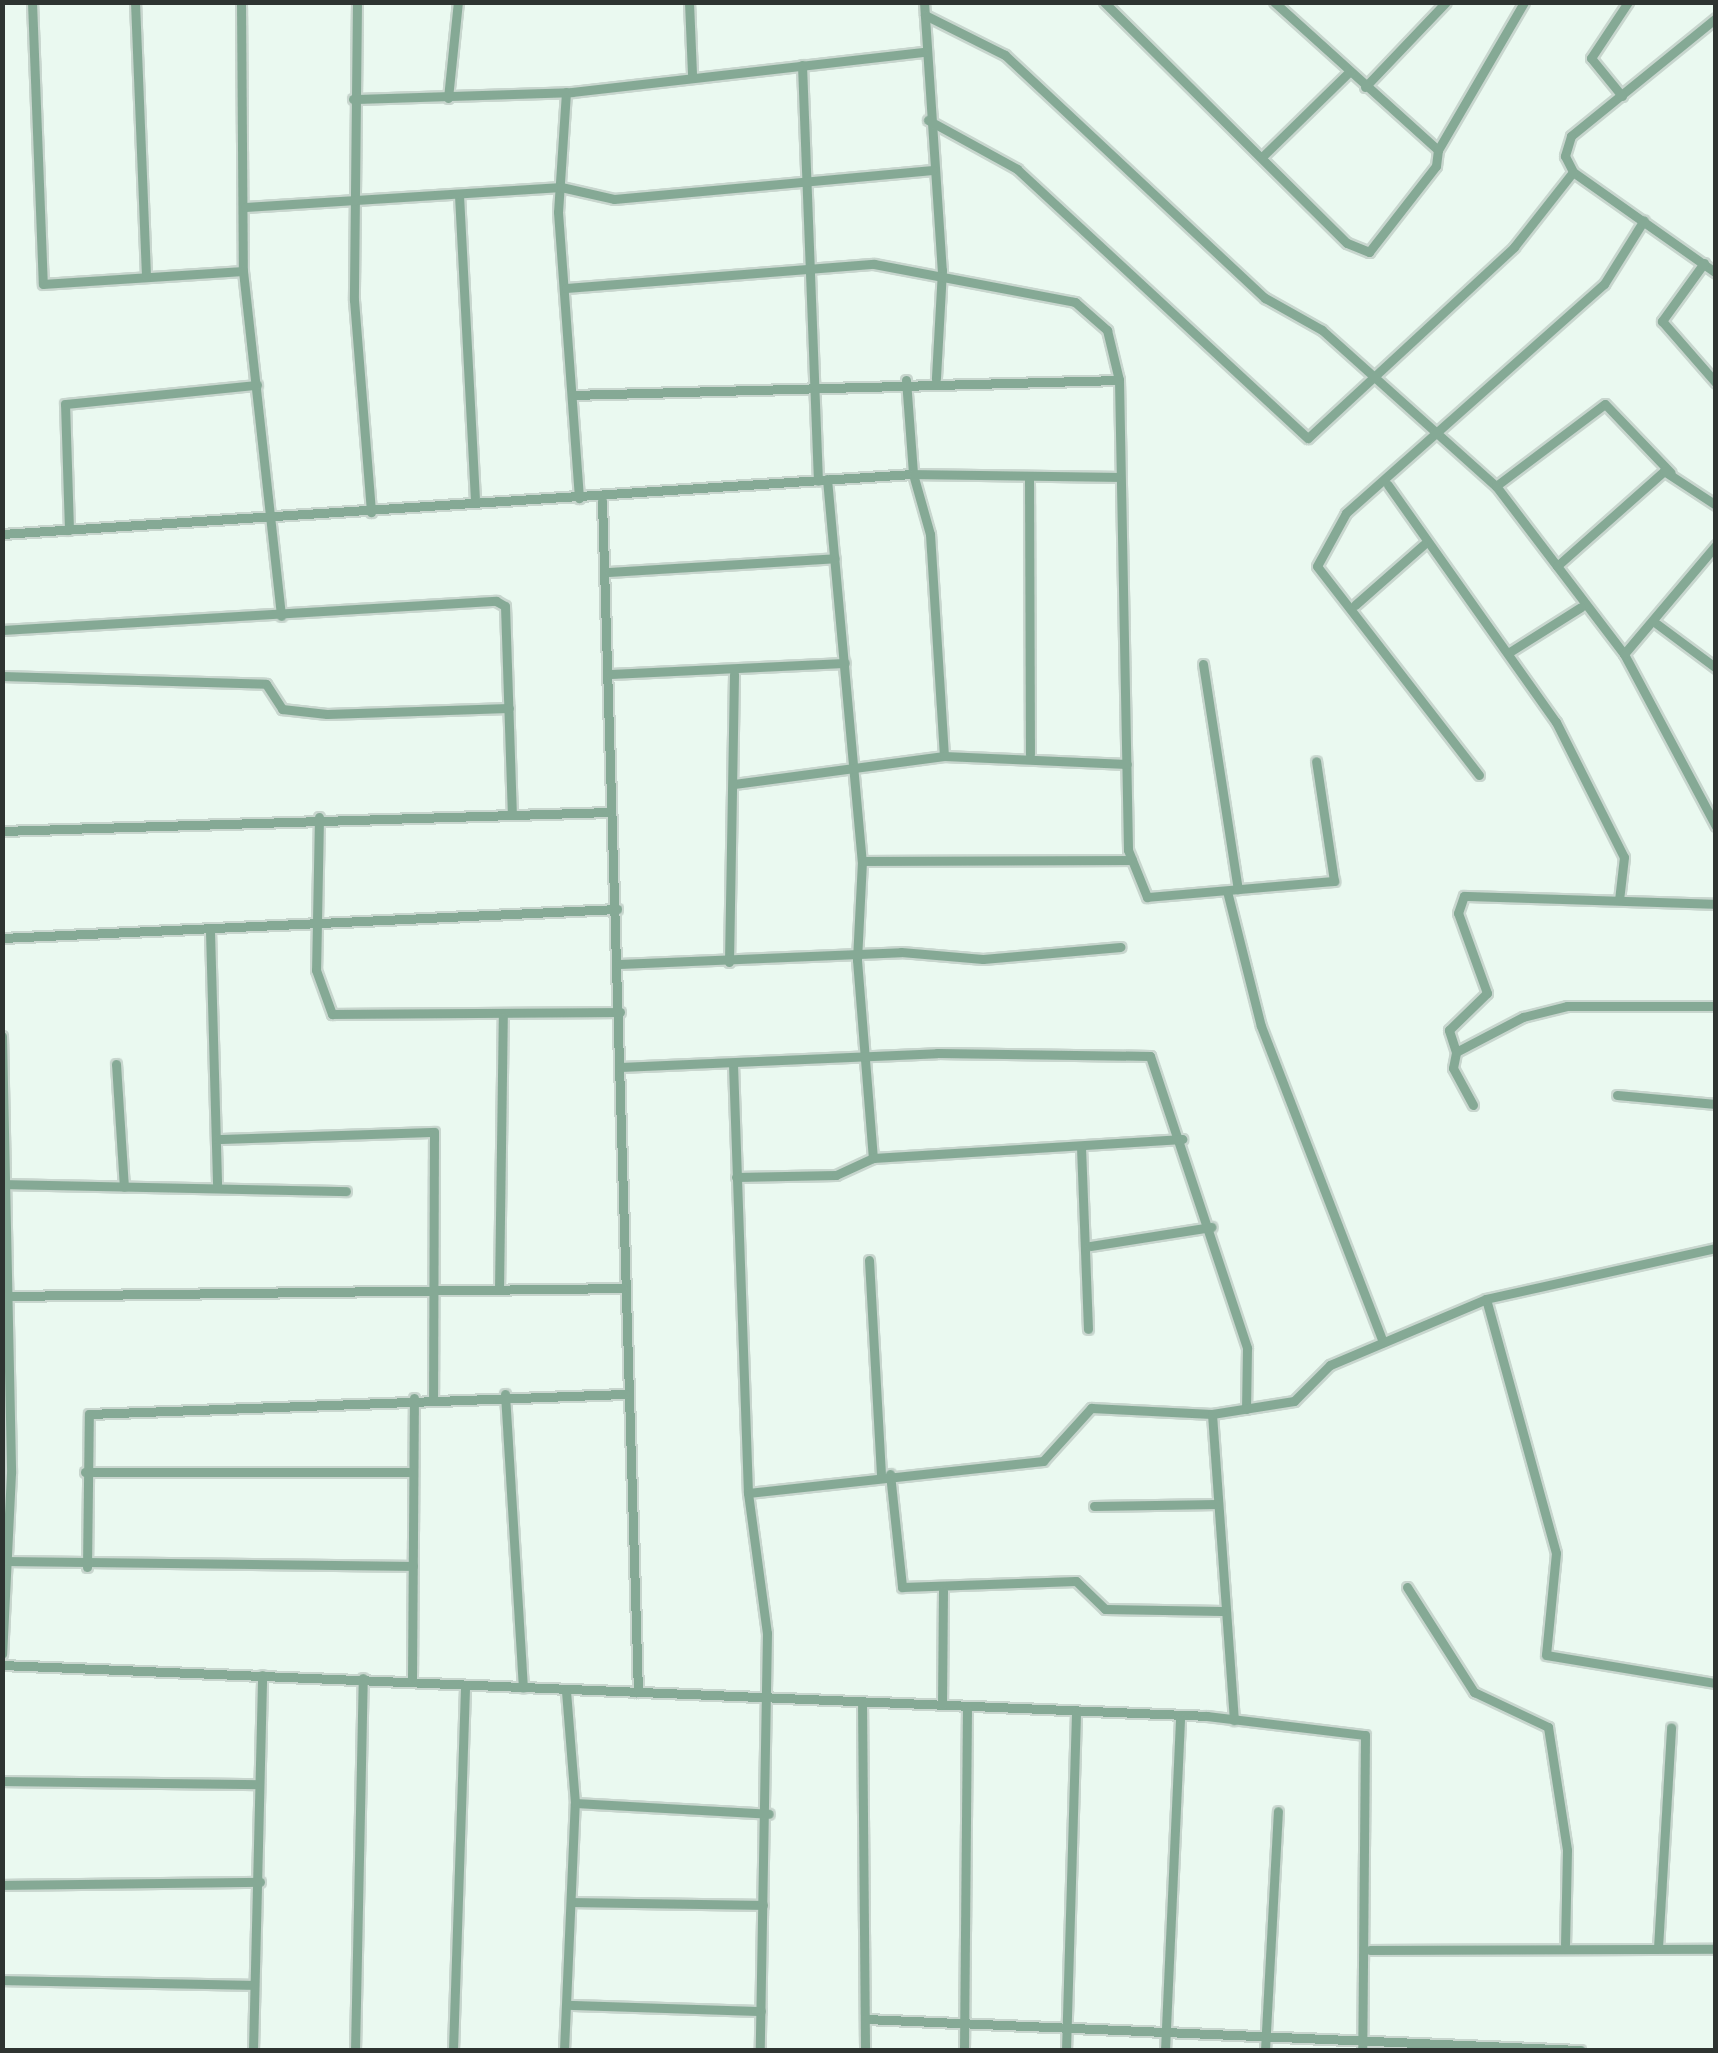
<!DOCTYPE html>
<html>
<head>
<meta charset="utf-8">
<style>
  body { margin:0 }
  #map { position:relative; width:1718px; height:2053px; overflow:hidden; background:#eaf9f0; font-family:"Public Sans",sans-serif }
  div>[style] { position:absolute }
  [style*='--x'] { left:calc(var(--x)*1px); top:calc(var(--y)*1px); width:calc(var(--w)*1px); rotate:calc(var(--a)*1deg) }
  .roads { filter:drop-shadow(2px 0 #c8d6ce) drop-shadow(-2px 0 #c8d6ce) drop-shadow(0 2px #c8d6ce) drop-shadow(0 -2px #c8d6ce) }
  .minor>* { height:9px; margin:-4.5px; padding:0 4.5px; transform-origin:4.5px; border-radius:4.5px; background:#85a995 }
  span { translate:-50% -50%; white-space:nowrap; text-align:center; line-height:1.15; -webkit-text-stroke:8px #fff; paint-order:stroke }
  .frame { position:absolute; inset:0; border:5px solid #2e3431; pointer-events:none }
</style>
</head>
<body>
<div id="map">
  <div class="roads">
    <div class="minor">
      <div style="--x:32;--y:2;--w:282;--a:87.8"></div>
      <div style="--x:43;--y:284;--w:200;--a:-3.7"></div>
      <div style="--x:135;--y:2;--w:275;--a:87.7"></div>
      <div style="--x:241;--y:2;--w:269;--a:89.6"></div>
      <div style="--x:243;--y:271;--w:347;--a:83.7"></div>
      <div style="--x:357;--y:2;--w:298;--a:90.6"></div>
      <div style="--x:354;--y:300;--w:213;--a:85.4"></div>
      <div style="--x:689;--y:2;--w:72;--a:87.6"></div>
      <div style="--x:924;--y:2;--w:269;--a:86.2"></div>
      <div style="--x:942;--y:270;--w:109;--a:93.2"></div>
      <div style="--x:1104;--y:2;--w:342;--a:44.8"></div>
      <div style="--x:1347;--y:243;--w:24;--a:22"></div>
      <div style="--x:1369;--y:252;--w:109;--a:-52.1"></div>
      <div style="--x:1436;--y:166;--w:16;--a:-83"></div>
      <div style="--x:1438;--y:150;--w:221;--a:-137.9"></div>
      <div style="--x:925;--y:15;--w:89;--a:26.6"></div>
      <div style="--x:1005;--y:55;--w:356;--a:43.1"></div>
      <div style="--x:1265;--y:298;--w:65;--a:29.3"></div>
      <div style="--x:1322;--y:330;--w:234;--a:41.9"></div>
      <div style="--x:1496;--y:486;--w:211;--a:52.7"></div>
      <div style="--x:1624;--y:654;--w:195;--a:61.9"></div>
      <div style="--x:1716;--y:18;--w:187;--a:140.9"></div>
      <div style="--x:1571;--y:136;--w:21;--a:107"></div>
      <div style="--x:1565;--y:156;--w:18;--a:63"></div>
      <div style="--x:1573;--y:172;--w:175;--a:35.2"></div>
      <div style="--x:802;--y:65;--w:416;--a:87.8"></div>
      <div style="--x:1365;--y:87;--w:117;--a:-46.4"></div>
      <div style="--x:566;--y:92;--w:120;--a:93.8"></div>
      <div style="--x:558;--y:212;--w:287;--a:85.8"></div>
      <div style="--x:1622;--y:96;--w:49;--a:-129.2"></div>
      <div style="--x:1591;--y:58;--w:67;--a:-56.5"></div>
      <div style="--x:448;--y:98;--w:97;--a:-84.1"></div>
      <div style="--x:353;--y:99;--w:219;--a:-1.8"></div>
      <div style="--x:572;--y:92;--w:353;--a:-6.5"></div>
      <div style="--x:928;--y:120;--w:102;--a:28.8"></div>
      <div style="--x:1017;--y:169;--w:396;--a:42.8"></div>
      <div style="--x:1308;--y:438;--w:281;--a:-42.8"></div>
      <div style="--x:1514;--y:247;--w:95;--a:-51.8"></div>
      <div style="--x:1438;--y:150;--w:171;--a:-59.8"></div>
      <div style="--x:1263;--y:156;--w:120;--a:-44.3"></div>
      <div style="--x:459;--y:195;--w:306;--a:87"></div>
      <div style="--x:245;--y:207;--w:317;--a:-3.6"></div>
      <div style="--x:561;--y:187;--w:54;--a:12.8"></div>
      <div style="--x:614;--y:199;--w:320;--a:-5.2"></div>
      <div style="--x:1704;--y:263;--w:72;--a:125.9"></div>
      <div style="--x:1662;--y:321;--w:82;--a:48.9"></div>
      <div style="--x:566;--y:288;--w:309;--a:-4.5"></div>
      <div style="--x:874;--y:264;--w:205;--a:10.7"></div>
      <div style="--x:1075;--y:302;--w:43;--a:41.2"></div>
      <div style="--x:1107;--y:330;--w:51;--a:76.5"></div>
      <div style="--x:1119;--y:380;--w:470;--a:88.9"></div>
      <div style="--x:1128;--y:850;--w:51;--a:68"></div>
      <div style="--x:1147;--y:897;--w:188;--a:-4.9"></div>
      <div style="--x:1334;--y:881;--w:121;--a:-98.5"></div>
      <div style="--x:906;--y:380;--w:94;--a:85.7"></div>
      <div style="--x:913;--y:474;--w:62;--a:74.2"></div>
      <div style="--x:930;--y:534;--w:222;--a:86.4"></div>
      <div style="--x:572;--y:395;--w:547;--a:-1.57"></div>
      <div style="--x:1029;--y:476;--w:278;--a:89.8"></div>
      <div style="--x:827;--y:479;--w:384;--a:84.8"></div>
      <div style="--x:862;--y:861;--w:99;--a:92.9"></div>
      <div style="--x:857;--y:960;--w:199;--a:85.4"></div>
      <div style="--x:1388;--y:485;--w:291;--a:54.7"></div>
      <div style="--x:1556;--y:722;--w:151;--a:63.3"></div>
      <div style="--x:1624;--y:857;--w:43;--a:96.6"></div>
      <div style="--x:1496;--y:486;--w:136;--a:-37"></div>
      <div style="--x:1605;--y:404;--w:95;--a:46.3"></div>
      <div style="--x:602;--y:501;--w:1192;--a:88.27"></div>
      <div style="--x:69;--y:530;--w:126;--a:-91.8"></div>
      <div style="--x:65;--y:404;--w:193;--a:-5.7"></div>
      <div style="--x:2;--y:534;--w:913;--a:-3.77"></div>
      <div style="--x:913;--y:474;--w:205;--a:0.8"></div>
      <div style="--x:1557;--y:566;--w:143;--a:-41.6"></div>
      <div style="--x:1664;--y:471;--w:62;--a:33.2"></div>
      <div style="--x:609;--y:572;--w:226;--a:-3.5"></div>
      <div style="--x:1355;--y:605;--w:91;--a:-41.4"></div>
      <div style="--x:1657;--y:624;--w:74;--a:36.7"></div>
      <div style="--x:2;--y:630;--w:495;--a:-3.4"></div>
      <div style="--x:496;--y:601;--w:10;--a:29"></div>
      <div style="--x:505;--y:606;--w:208;--a:88.1"></div>
      <div style="--x:1508;--y:653;--w:86;--a:-32.2"></div>
      <div style="--x:1624;--y:654;--w:143;--a:-49.8"></div>
      <div style="--x:1203;--y:664;--w:228;--a:81.2"></div>
      <div style="--x:610;--y:674;--w:235;--a:-2.7"></div>
      <div style="--x:2;--y:676;--w:264;--a:1.7"></div>
      <div style="--x:266;--y:684;--w:30;--a:57"></div>
      <div style="--x:282;--y:709;--w:45;--a:6.3"></div>
      <div style="--x:327;--y:714;--w:182;--a:-1.9"></div>
      <div style="--x:1479;--y:775;--w:264;--a:-127.8"></div>
      <div style="--x:1317;--y:566;--w:60;--a:-61.3"></div>
      <div style="--x:1346;--y:513;--w:345;--a:-41.6"></div>
      <div style="--x:1604;--y:284;--w:75;--a:-58"></div>
      <div style="--x:734;--y:784;--w:212;--a:-7.6"></div>
      <div style="--x:944;--y:756;--w:183;--a:2.5"></div>
      <div style="--x:319;--y:817;--w:153;--a:91.1"></div>
      <div style="--x:316;--y:970;--w:47;--a:70"></div>
      <div style="--x:332;--y:1014;--w:288;--a:-0.4"></div>
      <div style="--x:2;--y:831;--w:608;--a:-1.79"></div>
      <div style="--x:862;--y:861;--w:270;--a:-0.2"></div>
      <div style="--x:1227;--y:891;--w:139;--a:75.9"></div>
      <div style="--x:1261;--y:1026;--w:339;--a:68.9"></div>
      <div style="--x:210;--y:931;--w:257;--a:88.4"></div>
      <div style="--x:2;--y:938;--w:616;--a:-2.7"></div>
      <div style="--x:729;--y:962;--w:288;--a:-89"></div>
      <div style="--x:619;--y:964;--w:282;--a:-2.4"></div>
      <div style="--x:901;--y:952;--w:82;--a:4.9"></div>
      <div style="--x:983;--y:959;--w:138;--a:-5"></div>
      <div style="--x:2;--y:1036;--w:437;--a:88.8"></div>
      <div style="--x:11;--y:1473;--w:181;--a:92.8"></div>
      <div style="--x:1456;--y:1052;--w:23;--a:-108"></div>
      <div style="--x:1449;--y:1030;--w:53;--a:-44.2"></div>
      <div style="--x:1487;--y:993;--w:85;--a:-109.9"></div>
      <div style="--x:1458;--y:913;--w:18;--a:-71"></div>
      <div style="--x:1464;--y:896;--w:252;--a:1.8"></div>
      <div style="--x:116;--y:1064;--w:123;--a:86.3"></div>
      <div style="--x:733;--y:1064;--w:429;--a:88"></div>
      <div style="--x:748;--y:1493;--w:141;--a:82.3"></div>
      <div style="--x:767;--y:1633;--w:417;--a:91"></div>
      <div style="--x:620;--y:1067;--w:317;--a:-2.5"></div>
      <div style="--x:937;--y:1053;--w:213;--a:0.8"></div>
      <div style="--x:1150;--y:1056;--w:308;--a:71.6"></div>
      <div style="--x:1247;--y:1348;--w:61;--a:90.9"></div>
      <div style="--x:1617;--y:1095;--w:99;--a:5.2"></div>
      <div style="--x:1473;--y:1105;--w:42;--a:-118.4"></div>
      <div style="--x:1453;--y:1068;--w:16;--a:-79"></div>
      <div style="--x:1456;--y:1052;--w:76;--a:-27.6"></div>
      <div style="--x:1523;--y:1017;--w:45;--a:-14"></div>
      <div style="--x:1567;--y:1006;--w:149;--a:0"></div>
      <div style="--x:218;--y:1139;--w:216;--a:-1.9"></div>
      <div style="--x:434;--y:1132;--w:265;--a:90.2"></div>
      <div style="--x:1081;--y:1147;--w:182;--a:87.8"></div>
      <div style="--x:736;--y:1177;--w:100;--a:-1.1"></div>
      <div style="--x:836;--y:1175;--w:41;--a:-24.7"></div>
      <div style="--x:873;--y:1158;--w:310;--a:-3.5"></div>
      <div style="--x:5;--y:1184;--w:341;--a:1.2"></div>
      <div style="--x:1090;--y:1246;--w:123;--a:-8.9"></div>
      <div style="--x:869;--y:1260;--w:215;--a:86.8"></div>
      <div style="--x:499;--y:1290;--w:273;--a:-89.2"></div>
      <div style="--x:7;--y:1296;--w:616;--a:-0.74"></div>
      <div style="--x:1486;--y:1299;--w:263;--a:74.6"></div>
      <div style="--x:1556;--y:1553;--w:102;--a:95.6"></div>
      <div style="--x:1546;--y:1655;--w:172;--a:9.4"></div>
      <div style="--x:505;--y:1394;--w:294;--a:86.5"></div>
      <div style="--x:1212;--y:1414;--w:307;--a:85.9"></div>
      <div style="--x:85;--y:1472;--w:328;--a:0"></div>
      <div style="--x:890;--y:1474;--w:114;--a:83.9"></div>
      <div style="--x:902;--y:1587;--w:174;--a:-2"></div>
      <div style="--x:1076;--y:1581;--w:40;--a:44"></div>
      <div style="--x:1105;--y:1609;--w:117;--a:1"></div>
      <div style="--x:748;--y:1493;--w:297;--a:-6.2"></div>
      <div style="--x:1043;--y:1461;--w:72;--a:-47.8"></div>
      <div style="--x:1091;--y:1408;--w:121;--a:2.8"></div>
      <div style="--x:1212;--y:1414;--w:83;--a:-9"></div>
      <div style="--x:1294;--y:1401;--w:51;--a:-45"></div>
      <div style="--x:1330;--y:1365;--w:169;--a:-22.9"></div>
      <div style="--x:1486;--y:1299;--w:236;--a:-12.5"></div>
      <div style="--x:1094;--y:1506;--w:123;--a:-0.9"></div>
      <div style="--x:8;--y:1561;--w:405;--a:0.7"></div>
      <div style="--x:87;--y:1567;--w:153;--a:-89.3"></div>
      <div style="--x:89;--y:1414;--w:536;--a:-2.14"></div>
      <div style="--x:1407;--y:1587;--w:125;--a:57.5"></div>
      <div style="--x:1474;--y:1692;--w:82;--a:25.3"></div>
      <div style="--x:1548;--y:1727;--w:124;--a:81.2"></div>
      <div style="--x:1567;--y:1850;--w:94;--a:91.2"></div>
      <div style="--x:2;--y:1665;--w:1206;--a:2.42"></div>
      <div style="--x:1207;--y:1716;--w:159;--a:6.9"></div>
      <div style="--x:1365;--y:1735;--w:315;--a:90.5"></div>
      <div style="--x:412;--y:1679;--w:281;--a:-89.6"></div>
      <div style="--x:862;--y:1701;--w:349;--a:89.5"></div>
      <div style="--x:942;--y:1705;--w:114;--a:-89.5"></div>
      <div style="--x:2;--y:1781;--w:257;--a:0.7"></div>
      <div style="--x:575;--y:1803;--w:194;--a:3.2"></div>
      <div style="--x:2;--y:1885;--w:258;--a:-0.7"></div>
      <div style="--x:572;--y:1902;--w:191;--a:0.9"></div>
      <div style="--x:1658;--y:1948;--w:221;--a:-86.6"></div>
      <div style="--x:1370;--y:1950;--w:346;--a:-0.2"></div>
      <div style="--x:2;--y:1980;--w:252;--a:1.1"></div>
      <div style="--x:570;--y:2005;--w:191;--a:1.8"></div>
      <div style="--x:866;--y:2019;--w:715;--a:2.49"></div>
      <div style="--x:253;--y:2050;--w:375;--a:-88.6"></div>
      <div style="--x:355;--y:2050;--w:372;--a:-88.8"></div>
      <div style="--x:453;--y:2050;--w:365;--a:-88.1"></div>
      <div style="--x:564;--y:2050;--w:247;--a:-87.5"></div>
      <div style="--x:575;--y:1803;--w:112;--a:-94.6"></div>
      <div style="--x:964;--y:2050;--w:341;--a:-89.5"></div>
      <div style="--x:1066;--y:2050;--w:339;--a:-88.3"></div>
      <div style="--x:1165;--y:2050;--w:332;--a:-87.4"></div>
      <div style="--x:1265;--y:2050;--w:239;--a:-86.9"></div>
    </div>
  </div>
  <div class="frame"></div>
</div>
</body>
</html>
